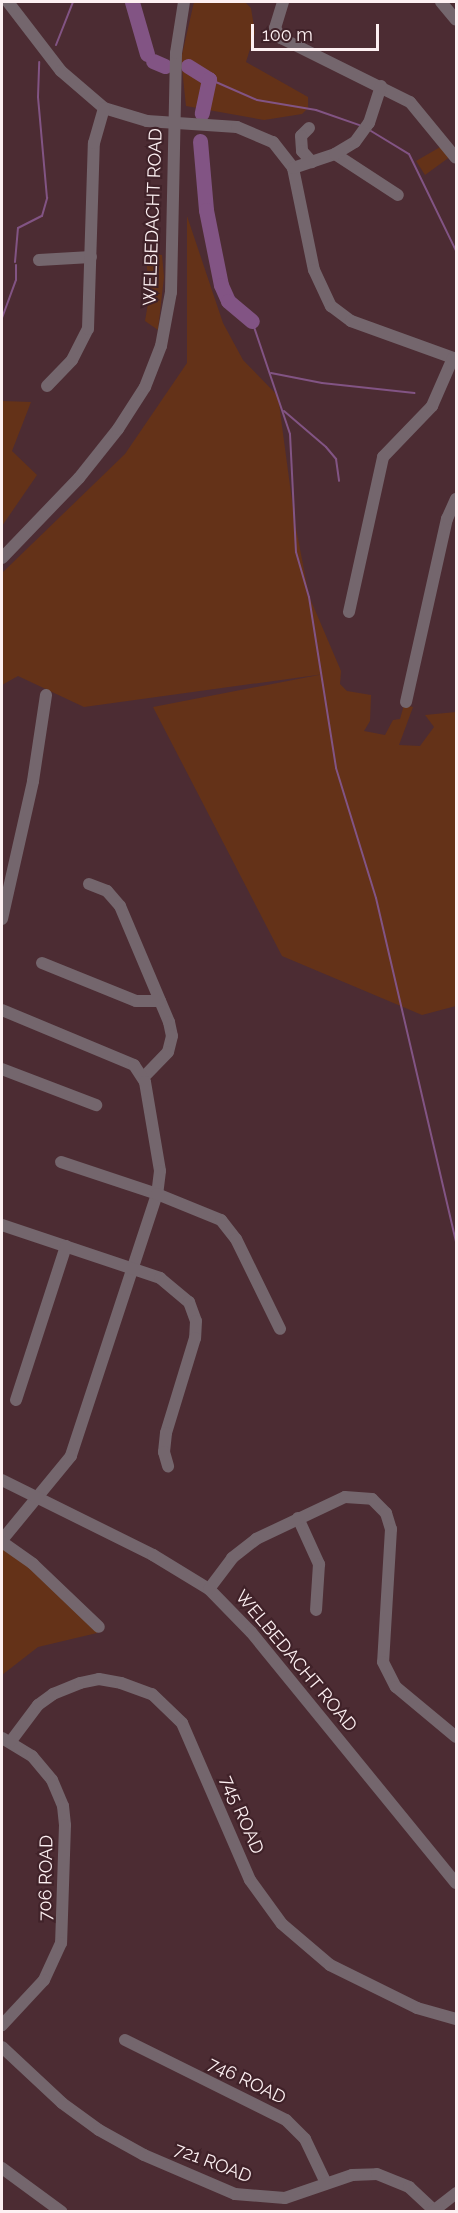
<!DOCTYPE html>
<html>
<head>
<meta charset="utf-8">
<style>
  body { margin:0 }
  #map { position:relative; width:458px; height:2213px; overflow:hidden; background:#4c2c33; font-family:Raleway,sans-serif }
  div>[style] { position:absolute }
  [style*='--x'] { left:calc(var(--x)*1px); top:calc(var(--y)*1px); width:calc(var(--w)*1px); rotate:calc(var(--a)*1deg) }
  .green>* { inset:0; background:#643218 }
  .stream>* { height:2px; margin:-1px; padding:0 1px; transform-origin:1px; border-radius:1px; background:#825484 }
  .river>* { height:15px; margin:-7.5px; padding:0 7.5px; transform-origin:7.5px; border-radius:7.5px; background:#825484 }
  .minor>* { height:12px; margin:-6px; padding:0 6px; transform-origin:6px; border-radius:6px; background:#74666d }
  span { translate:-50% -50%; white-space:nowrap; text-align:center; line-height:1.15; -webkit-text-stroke:4.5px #402229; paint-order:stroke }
  .street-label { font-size:18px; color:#fdf0f2 }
  .frame { position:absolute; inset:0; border:3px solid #fdf0f2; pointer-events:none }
  .scale { position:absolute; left:251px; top:24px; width:128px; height:27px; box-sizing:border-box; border:3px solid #fdf0f2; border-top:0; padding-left:8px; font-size:18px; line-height:21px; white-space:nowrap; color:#fdf0f2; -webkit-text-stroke:4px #402229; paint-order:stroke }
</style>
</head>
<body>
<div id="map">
  <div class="green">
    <div style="clip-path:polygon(194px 2px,245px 2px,251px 8px,255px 33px,246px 62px,308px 97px,308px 108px,302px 114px,264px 120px,186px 106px,181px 59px)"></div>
    <div style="clip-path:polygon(442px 146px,451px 156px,425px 175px,416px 161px)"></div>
    <div style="clip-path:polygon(187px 216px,223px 323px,243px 360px,278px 396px,295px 523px,309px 596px,341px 671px,340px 684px,347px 691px,371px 695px,370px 721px,364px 731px,385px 735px,393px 720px,400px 719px,404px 705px,413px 707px,399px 745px,420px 746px,434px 727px,425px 715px,456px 712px,456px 1006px,422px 1015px,282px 956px,153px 707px,324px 674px,84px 707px,18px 676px,2px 685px,2px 573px,125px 454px,187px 363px)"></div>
    <div style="clip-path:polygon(155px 254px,162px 255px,164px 277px,158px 330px,145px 321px,150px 291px,146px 261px)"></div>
    <div style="clip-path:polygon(2px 401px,31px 402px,12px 451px,37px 475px,2px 526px)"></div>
    <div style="clip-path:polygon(2px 1542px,98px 1627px,97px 1633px,38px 1647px,2px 1675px)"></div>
  </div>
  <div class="stream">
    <div style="--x:56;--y:45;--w:46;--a:-68.4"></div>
    <div style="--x:209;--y:79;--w:52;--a:23.6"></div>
    <div style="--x:257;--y:100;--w:60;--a:9.6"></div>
    <div style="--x:316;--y:110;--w:46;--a:19.2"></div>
    <div style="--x:371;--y:131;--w:44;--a:31.2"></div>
    <div style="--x:409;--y:154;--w:108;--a:64.1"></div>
    <div style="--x:15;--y:262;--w:34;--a:-85"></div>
    <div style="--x:18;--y:228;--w:27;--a:-27"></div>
    <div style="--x:42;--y:216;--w:19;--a:-74"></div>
    <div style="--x:47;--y:198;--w:101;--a:-95.1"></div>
    <div style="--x:38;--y:97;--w:35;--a:-88"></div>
    <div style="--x:2;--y:318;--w:40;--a:-69.8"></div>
    <div style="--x:16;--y:280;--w:15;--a:-90"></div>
    <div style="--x:252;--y:321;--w:119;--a:71.4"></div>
    <div style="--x:290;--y:434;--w:118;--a:87.1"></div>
    <div style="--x:296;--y:552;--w:47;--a:73.9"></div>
    <div style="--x:309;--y:597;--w:173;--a:81"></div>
    <div style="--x:336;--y:768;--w:136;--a:72.9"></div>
    <div style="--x:376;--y:898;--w:353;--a:76.9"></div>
    <div style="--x:271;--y:373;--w:52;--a:11.1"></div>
    <div style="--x:322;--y:383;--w:93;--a:6.2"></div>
    <div style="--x:284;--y:411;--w:55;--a:40.6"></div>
    <div style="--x:326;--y:447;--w:16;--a:50"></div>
    <div style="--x:336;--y:459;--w:22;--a:82"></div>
  </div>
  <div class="river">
    <div style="--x:132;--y:2;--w:54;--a:73.9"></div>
    <div style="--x:153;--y:61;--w:13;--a:23"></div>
    <div style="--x:188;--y:66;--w:25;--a:32"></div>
    <div style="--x:209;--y:79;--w:35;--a:102"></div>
    <div style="--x:200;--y:141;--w:69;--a:85"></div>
    <div style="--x:206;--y:210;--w:76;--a:78.7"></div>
    <div style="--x:221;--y:285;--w:17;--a:66"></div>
    <div style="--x:228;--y:301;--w:31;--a:40"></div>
  </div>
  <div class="minor">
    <div style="--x:8;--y:2;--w:87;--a:52.5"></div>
    <div style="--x:61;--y:71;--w:57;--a:40.7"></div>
    <div style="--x:104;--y:108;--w:45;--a:16.8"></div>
    <div style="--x:147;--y:121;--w:90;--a:3.8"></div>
    <div style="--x:237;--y:127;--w:39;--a:23"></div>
    <div style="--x:273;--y:142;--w:33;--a:52"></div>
    <div style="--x:293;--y:168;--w:104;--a:78.4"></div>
    <div style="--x:314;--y:270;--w:40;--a:65"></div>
    <div style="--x:331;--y:306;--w:25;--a:37"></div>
    <div style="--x:351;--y:321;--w:112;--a:19.9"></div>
    <div style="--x:283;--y:2;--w:27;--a:107"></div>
    <div style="--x:275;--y:28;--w:12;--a:59"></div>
    <div style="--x:281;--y:38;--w:144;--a:26.4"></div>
    <div style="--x:410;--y:102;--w:72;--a:50.6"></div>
    <div style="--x:441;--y:2;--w:23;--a:50"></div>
    <div style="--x:309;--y:128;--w:11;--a:135"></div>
    <div style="--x:301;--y:136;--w:15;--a:86"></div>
    <div style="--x:302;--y:151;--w:15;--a:48"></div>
    <div style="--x:335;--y:154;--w:75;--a:33.1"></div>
    <div style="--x:293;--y:168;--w:44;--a:-18.4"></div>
    <div style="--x:335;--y:154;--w:23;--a:-31"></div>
    <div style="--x:355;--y:142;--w:24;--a:-54"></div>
    <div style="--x:369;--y:123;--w:39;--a:-72"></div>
    <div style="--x:39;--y:260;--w:52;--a:-3.3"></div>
    <div style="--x:47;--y:386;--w:36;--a:-46"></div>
    <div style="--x:72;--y:360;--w:35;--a:-63"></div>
    <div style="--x:88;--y:329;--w:186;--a:-88.2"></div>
    <div style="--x:94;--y:143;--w:36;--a:-74"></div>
    <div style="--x:2;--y:558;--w:111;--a:-46.1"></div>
    <div style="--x:79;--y:478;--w:63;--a:-51.5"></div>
    <div style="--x:118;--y:429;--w:50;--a:-57.3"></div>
    <div style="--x:145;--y:387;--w:44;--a:-68.7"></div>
    <div style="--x:161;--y:346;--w:55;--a:-79.5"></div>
    <div style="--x:171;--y:292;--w:239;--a:-88.8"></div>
    <div style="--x:176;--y:53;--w:52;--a:-81.1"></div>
    <div style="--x:349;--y:612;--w:159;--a:-77.6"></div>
    <div style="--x:383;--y:457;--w:71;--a:-46.1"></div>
    <div style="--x:432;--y:406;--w:52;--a:-66.4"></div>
    <div style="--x:406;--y:702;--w:188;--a:-77.4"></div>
    <div style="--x:447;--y:519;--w:22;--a:-66"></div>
    <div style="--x:89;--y:884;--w:19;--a:21"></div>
    <div style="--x:107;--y:891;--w:20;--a:49"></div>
    <div style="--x:120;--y:906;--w:126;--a:67.1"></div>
    <div style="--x:169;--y:1022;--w:14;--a:78"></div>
    <div style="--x:172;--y:1036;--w:16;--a:104"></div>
    <div style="--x:168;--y:1052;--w:36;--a:134"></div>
    <div style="--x:2;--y:919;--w:141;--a:-77.3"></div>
    <div style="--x:33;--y:781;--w:87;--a:-81.4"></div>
    <div style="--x:42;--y:963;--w:101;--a:22"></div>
    <div style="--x:136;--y:1001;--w:24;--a:0"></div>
    <div style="--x:2;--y:1010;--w:143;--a:22.6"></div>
    <div style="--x:134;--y:1065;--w:20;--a:57"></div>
    <div style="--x:145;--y:1082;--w:90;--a:80.4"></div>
    <div style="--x:160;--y:1171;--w:23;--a:97"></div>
    <div style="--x:157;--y:1194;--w:276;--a:108.2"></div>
    <div style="--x:71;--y:1456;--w:109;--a:129.4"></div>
    <div style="--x:2;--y:1069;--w:101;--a:21"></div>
    <div style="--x:61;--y:1162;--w:101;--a:18.4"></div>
    <div style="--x:157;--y:1194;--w:69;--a:22.1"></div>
    <div style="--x:221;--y:1220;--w:24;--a:52"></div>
    <div style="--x:236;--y:1239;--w:100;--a:63.9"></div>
    <div style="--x:2;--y:1225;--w:167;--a:18.5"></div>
    <div style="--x:160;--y:1278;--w:38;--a:40"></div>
    <div style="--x:189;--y:1302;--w:20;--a:70"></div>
    <div style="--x:196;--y:1321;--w:17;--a:93"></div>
    <div style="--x:195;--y:1338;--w:99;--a:107"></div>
    <div style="--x:166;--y:1433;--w:19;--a:96"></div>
    <div style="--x:164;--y:1452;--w:15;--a:74"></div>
    <div style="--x:16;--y:1400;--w:162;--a:-72"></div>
    <div style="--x:2;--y:1480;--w:169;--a:26.4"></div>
    <div style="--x:153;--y:1555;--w:66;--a:31.3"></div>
    <div style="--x:209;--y:1589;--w:60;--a:45.7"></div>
    <div style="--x:251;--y:1632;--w:324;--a:50.8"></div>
    <div style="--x:298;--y:1518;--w:51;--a:65.5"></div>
    <div style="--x:319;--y:1564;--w:46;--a:93.7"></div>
    <div style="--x:2;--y:1542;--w:38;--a:35"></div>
    <div style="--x:33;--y:1564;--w:91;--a:43.7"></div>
    <div style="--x:209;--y:1589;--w:39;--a:-53"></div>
    <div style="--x:232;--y:1558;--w:31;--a:-38"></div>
    <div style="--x:256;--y:1539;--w:98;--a:-25.3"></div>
    <div style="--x:345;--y:1497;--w:27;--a:4"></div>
    <div style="--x:372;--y:1499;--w:20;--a:45"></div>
    <div style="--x:386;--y:1513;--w:17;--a:73"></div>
    <div style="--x:391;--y:1529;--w:133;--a:93.4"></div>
    <div style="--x:383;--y:1662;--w:28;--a:63"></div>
    <div style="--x:396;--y:1687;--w:78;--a:39.8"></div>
    <div style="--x:2;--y:1738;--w:35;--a:31"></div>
    <div style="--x:32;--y:1756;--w:31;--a:50"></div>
    <div style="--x:52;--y:1780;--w:28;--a:67"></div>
    <div style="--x:63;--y:1806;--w:19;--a:84"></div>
    <div style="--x:65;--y:1825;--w:118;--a:91.9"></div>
    <div style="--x:61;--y:1943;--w:41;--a:114.7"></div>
    <div style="--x:44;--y:1980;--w:62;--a:133"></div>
    <div style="--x:11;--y:1741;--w:45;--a:-53.1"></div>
    <div style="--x:38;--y:1705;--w:19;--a:-36"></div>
    <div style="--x:53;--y:1694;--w:29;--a:-22"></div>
    <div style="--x:80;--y:1683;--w:19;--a:-12"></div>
    <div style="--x:99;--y:1679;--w:22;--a:10"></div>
    <div style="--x:121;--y:1683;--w:33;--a:20"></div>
    <div style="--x:152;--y:1694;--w:42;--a:44"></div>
    <div style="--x:182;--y:1723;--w:171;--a:66.6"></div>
    <div style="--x:250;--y:1880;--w:54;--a:54"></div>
    <div style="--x:282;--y:1924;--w:63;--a:40.5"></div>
    <div style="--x:330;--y:1965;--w:97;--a:26.3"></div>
    <div style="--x:417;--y:2008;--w:41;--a:15.8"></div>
    <div style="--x:125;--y:2040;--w:180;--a:26.4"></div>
    <div style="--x:286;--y:2120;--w:27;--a:45"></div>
    <div style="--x:305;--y:2139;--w:49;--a:64.5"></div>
    <div style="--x:2;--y:2047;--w:82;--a:43"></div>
    <div style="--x:62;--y:2103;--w:46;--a:36.1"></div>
    <div style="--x:99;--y:2130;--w:51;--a:29.1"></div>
    <div style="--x:144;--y:2155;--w:99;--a:23.2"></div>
    <div style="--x:235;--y:2194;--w:50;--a:4.6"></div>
    <div style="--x:285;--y:2198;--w:71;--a:-18.9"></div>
    <div style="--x:352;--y:2175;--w:25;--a:-2"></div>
    <div style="--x:377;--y:2174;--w:35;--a:22"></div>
    <div style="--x:409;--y:2187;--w:34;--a:43"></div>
    <div style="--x:2;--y:2168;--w:74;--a:36.3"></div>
    <div style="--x:432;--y:2212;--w:31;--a:-38"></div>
  </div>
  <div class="street-label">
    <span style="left:153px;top:217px;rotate:-88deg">WELBEDACHT ROAD</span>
    <span style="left:296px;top:1661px;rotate:50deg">WELBEDACHT ROAD</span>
    <span style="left:242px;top:1815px;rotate:67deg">745 ROAD</span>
    <span style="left:46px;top:1878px;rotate:-89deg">706 ROAD</span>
    <span style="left:247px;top:2081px;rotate:26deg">746 ROAD</span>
    <span style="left:213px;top:2163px;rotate:21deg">721 ROAD</span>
  </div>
  <div class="frame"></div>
  <div class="scale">100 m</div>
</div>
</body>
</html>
